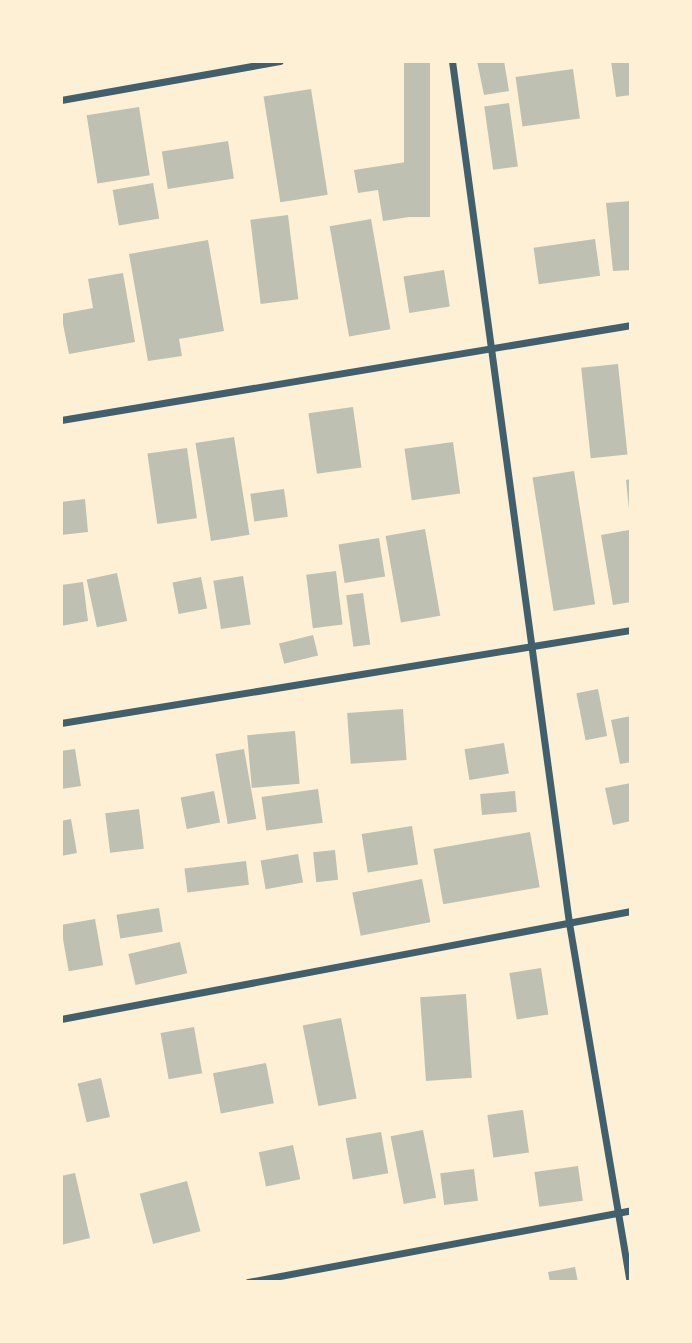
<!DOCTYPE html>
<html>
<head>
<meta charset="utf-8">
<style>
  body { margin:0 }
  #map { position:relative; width:692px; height:1343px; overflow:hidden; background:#fdf0d5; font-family:Mulish,sans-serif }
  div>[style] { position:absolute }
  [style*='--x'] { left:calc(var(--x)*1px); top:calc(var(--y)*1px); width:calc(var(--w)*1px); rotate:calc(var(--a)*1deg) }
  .building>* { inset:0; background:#bec0b2; transform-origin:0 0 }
  .minor>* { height:7px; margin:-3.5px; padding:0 3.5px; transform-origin:3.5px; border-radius:3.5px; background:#3f606c }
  span { translate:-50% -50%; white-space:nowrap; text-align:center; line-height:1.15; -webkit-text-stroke:7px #fdf0d5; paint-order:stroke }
  .frame { position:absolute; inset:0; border:63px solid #fdf0d5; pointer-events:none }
</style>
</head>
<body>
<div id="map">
  <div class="building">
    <div style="left:404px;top:61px;width:26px;height:156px"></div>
    <div style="clip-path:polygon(477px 61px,504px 61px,509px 91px,484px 95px)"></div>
    <div style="clip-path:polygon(611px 61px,631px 61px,631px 95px,616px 97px)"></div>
    <div style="left:573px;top:69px;width:50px;height:58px;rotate:82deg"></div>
    <div style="left:311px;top:89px;width:107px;height:48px;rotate:81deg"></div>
    <div style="left:509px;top:103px;width:64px;height:25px;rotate:82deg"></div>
    <div style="left:139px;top:107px;width:69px;height:53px;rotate:81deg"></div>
    <div style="left:228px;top:141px;width:38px;height:67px;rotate:81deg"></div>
    <div style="clip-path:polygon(413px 161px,422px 215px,383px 221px,378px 190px,358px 193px,354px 170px)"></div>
    <div style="left:153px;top:183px;width:36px;height:41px;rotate:80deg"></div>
    <div style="clip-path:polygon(631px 201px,631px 270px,613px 271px,606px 203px)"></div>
    <div style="left:288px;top:215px;width:85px;height:38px;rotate:83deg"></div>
    <div style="left:371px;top:219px;width:112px;height:42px;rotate:80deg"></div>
    <div style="left:595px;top:239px;width:37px;height:62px;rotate:82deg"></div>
    <div style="clip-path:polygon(208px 240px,224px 331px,179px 339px,182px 356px,148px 361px,129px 254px)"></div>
    <div style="left:444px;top:270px;width:37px;height:41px;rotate:81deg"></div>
    <div style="clip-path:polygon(123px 273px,135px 342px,69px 354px,61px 314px,93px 308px,88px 279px)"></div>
    <div style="left:618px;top:364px;width:91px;height:37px;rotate:84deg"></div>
    <div style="left:353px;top:407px;width:61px;height:45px;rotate:82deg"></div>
    <div style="left:234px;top:437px;width:99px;height:39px;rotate:81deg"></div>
    <div style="left:453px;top:442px;width:52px;height:49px;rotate:82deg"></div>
    <div style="left:187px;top:448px;width:71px;height:40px;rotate:82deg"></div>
    <div style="left:574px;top:471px;width:135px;height:42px;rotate:81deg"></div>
    <div style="clip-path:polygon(631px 479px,631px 509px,629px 509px,626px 480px)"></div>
    <div style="left:284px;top:489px;width:28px;height:34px;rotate:82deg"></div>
    <div style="clip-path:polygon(85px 499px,88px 532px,61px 535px,61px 502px)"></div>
    <div style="left:425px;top:529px;width:88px;height:40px;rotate:80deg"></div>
    <div style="clip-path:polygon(629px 530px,631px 602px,613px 605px,601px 535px)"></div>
    <div style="left:379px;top:538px;width:39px;height:41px;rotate:81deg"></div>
    <div style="left:336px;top:571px;width:54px;height:30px;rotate:83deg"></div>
    <div style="left:117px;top:573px;width:49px;height:31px;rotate:78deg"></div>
    <div style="left:243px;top:576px;width:49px;height:30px;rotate:81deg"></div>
    <div style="left:201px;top:577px;width:32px;height:29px;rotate:79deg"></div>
    <div style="clip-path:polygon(83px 582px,88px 621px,61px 626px,61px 585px)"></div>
    <div style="left:363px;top:593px;width:52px;height:17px;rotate:82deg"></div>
    <div style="left:313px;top:635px;width:21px;height:35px;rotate:76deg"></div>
    <div style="left:598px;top:689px;width:48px;height:22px;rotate:79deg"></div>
    <div style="left:403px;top:709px;width:51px;height:56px;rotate:86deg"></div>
    <div style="clip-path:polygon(631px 716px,631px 762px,620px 764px,611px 720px)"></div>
    <div style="left:295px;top:731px;width:53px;height:48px;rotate:85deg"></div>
    <div style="left:504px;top:743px;width:31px;height:40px;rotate:81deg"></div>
    <div style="clip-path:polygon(75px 749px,81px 786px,61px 789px,61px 751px)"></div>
    <div style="left:244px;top:749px;width:71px;height:29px;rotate:80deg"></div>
    <div style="clip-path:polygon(631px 783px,631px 821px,613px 825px,605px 788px)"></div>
    <div style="left:318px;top:789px;width:34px;height:57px;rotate:82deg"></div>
    <div style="left:214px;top:791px;width:32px;height:34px;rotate:79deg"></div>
    <div style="left:515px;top:791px;width:21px;height:35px;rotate:85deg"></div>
    <div style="left:139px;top:809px;width:40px;height:34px;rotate:83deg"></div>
    <div style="clip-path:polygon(71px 819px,77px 853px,61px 856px,61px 821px)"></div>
    <div style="left:412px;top:826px;width:39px;height:51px;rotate:81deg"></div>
    <div style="left:530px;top:832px;width:56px;height:98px;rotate:80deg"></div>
    <div style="left:335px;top:850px;width:30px;height:22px;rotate:84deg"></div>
    <div style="left:298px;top:854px;width:29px;height:38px;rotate:80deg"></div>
    <div style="left:246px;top:861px;width:24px;height:62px;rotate:83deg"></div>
    <div style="left:422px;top:879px;width:44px;height:71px;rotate:79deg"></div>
    <div style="left:159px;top:908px;width:24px;height:43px;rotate:81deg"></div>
    <div style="left:95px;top:919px;width:47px;height:35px;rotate:80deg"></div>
    <div style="left:180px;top:942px;width:32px;height:53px;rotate:77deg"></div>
    <div style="left:541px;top:968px;width:47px;height:32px;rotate:81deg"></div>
    <div style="left:466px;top:994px;width:84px;height:46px;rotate:86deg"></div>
    <div style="left:341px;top:1018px;width:82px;height:39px;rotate:79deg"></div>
    <div style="left:194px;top:1027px;width:47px;height:34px;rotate:80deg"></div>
    <div style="left:266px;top:1063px;width:41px;height:54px;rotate:79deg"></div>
    <div style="left:101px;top:1078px;width:40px;height:24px;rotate:77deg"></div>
    <div style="left:523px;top:1110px;width:43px;height:36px;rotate:82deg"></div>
    <div style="left:423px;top:1130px;width:69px;height:33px;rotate:79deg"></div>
    <div style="left:381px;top:1132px;width:42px;height:36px;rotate:80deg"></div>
    <div style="left:293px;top:1145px;width:35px;height:35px;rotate:78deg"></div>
    <div style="left:578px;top:1166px;width:35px;height:44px;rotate:82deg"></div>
    <div style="left:474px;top:1169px;width:32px;height:34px;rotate:83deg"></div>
    <div style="clip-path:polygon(75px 1173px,90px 1238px,61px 1245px,61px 1176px)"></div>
    <div style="left:187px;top:1181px;width:52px;height:49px;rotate:75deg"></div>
    <div style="clip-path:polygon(575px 1267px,578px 1282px,550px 1282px,548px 1272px)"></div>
  </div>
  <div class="minor">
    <div style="--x:452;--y:61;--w:870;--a:82.27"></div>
    <div style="--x:569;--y:923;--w:364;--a:80.4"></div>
    <div style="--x:61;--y:100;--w:222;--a:-10.1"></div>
    <div style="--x:61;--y:420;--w:578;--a:-9.46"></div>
    <div style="--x:61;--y:723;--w:578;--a:-9.27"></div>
    <div style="--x:61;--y:1019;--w:580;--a:-10.73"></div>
    <div style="--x:248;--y:1282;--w:390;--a:-10.6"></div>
  </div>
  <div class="frame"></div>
</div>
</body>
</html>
